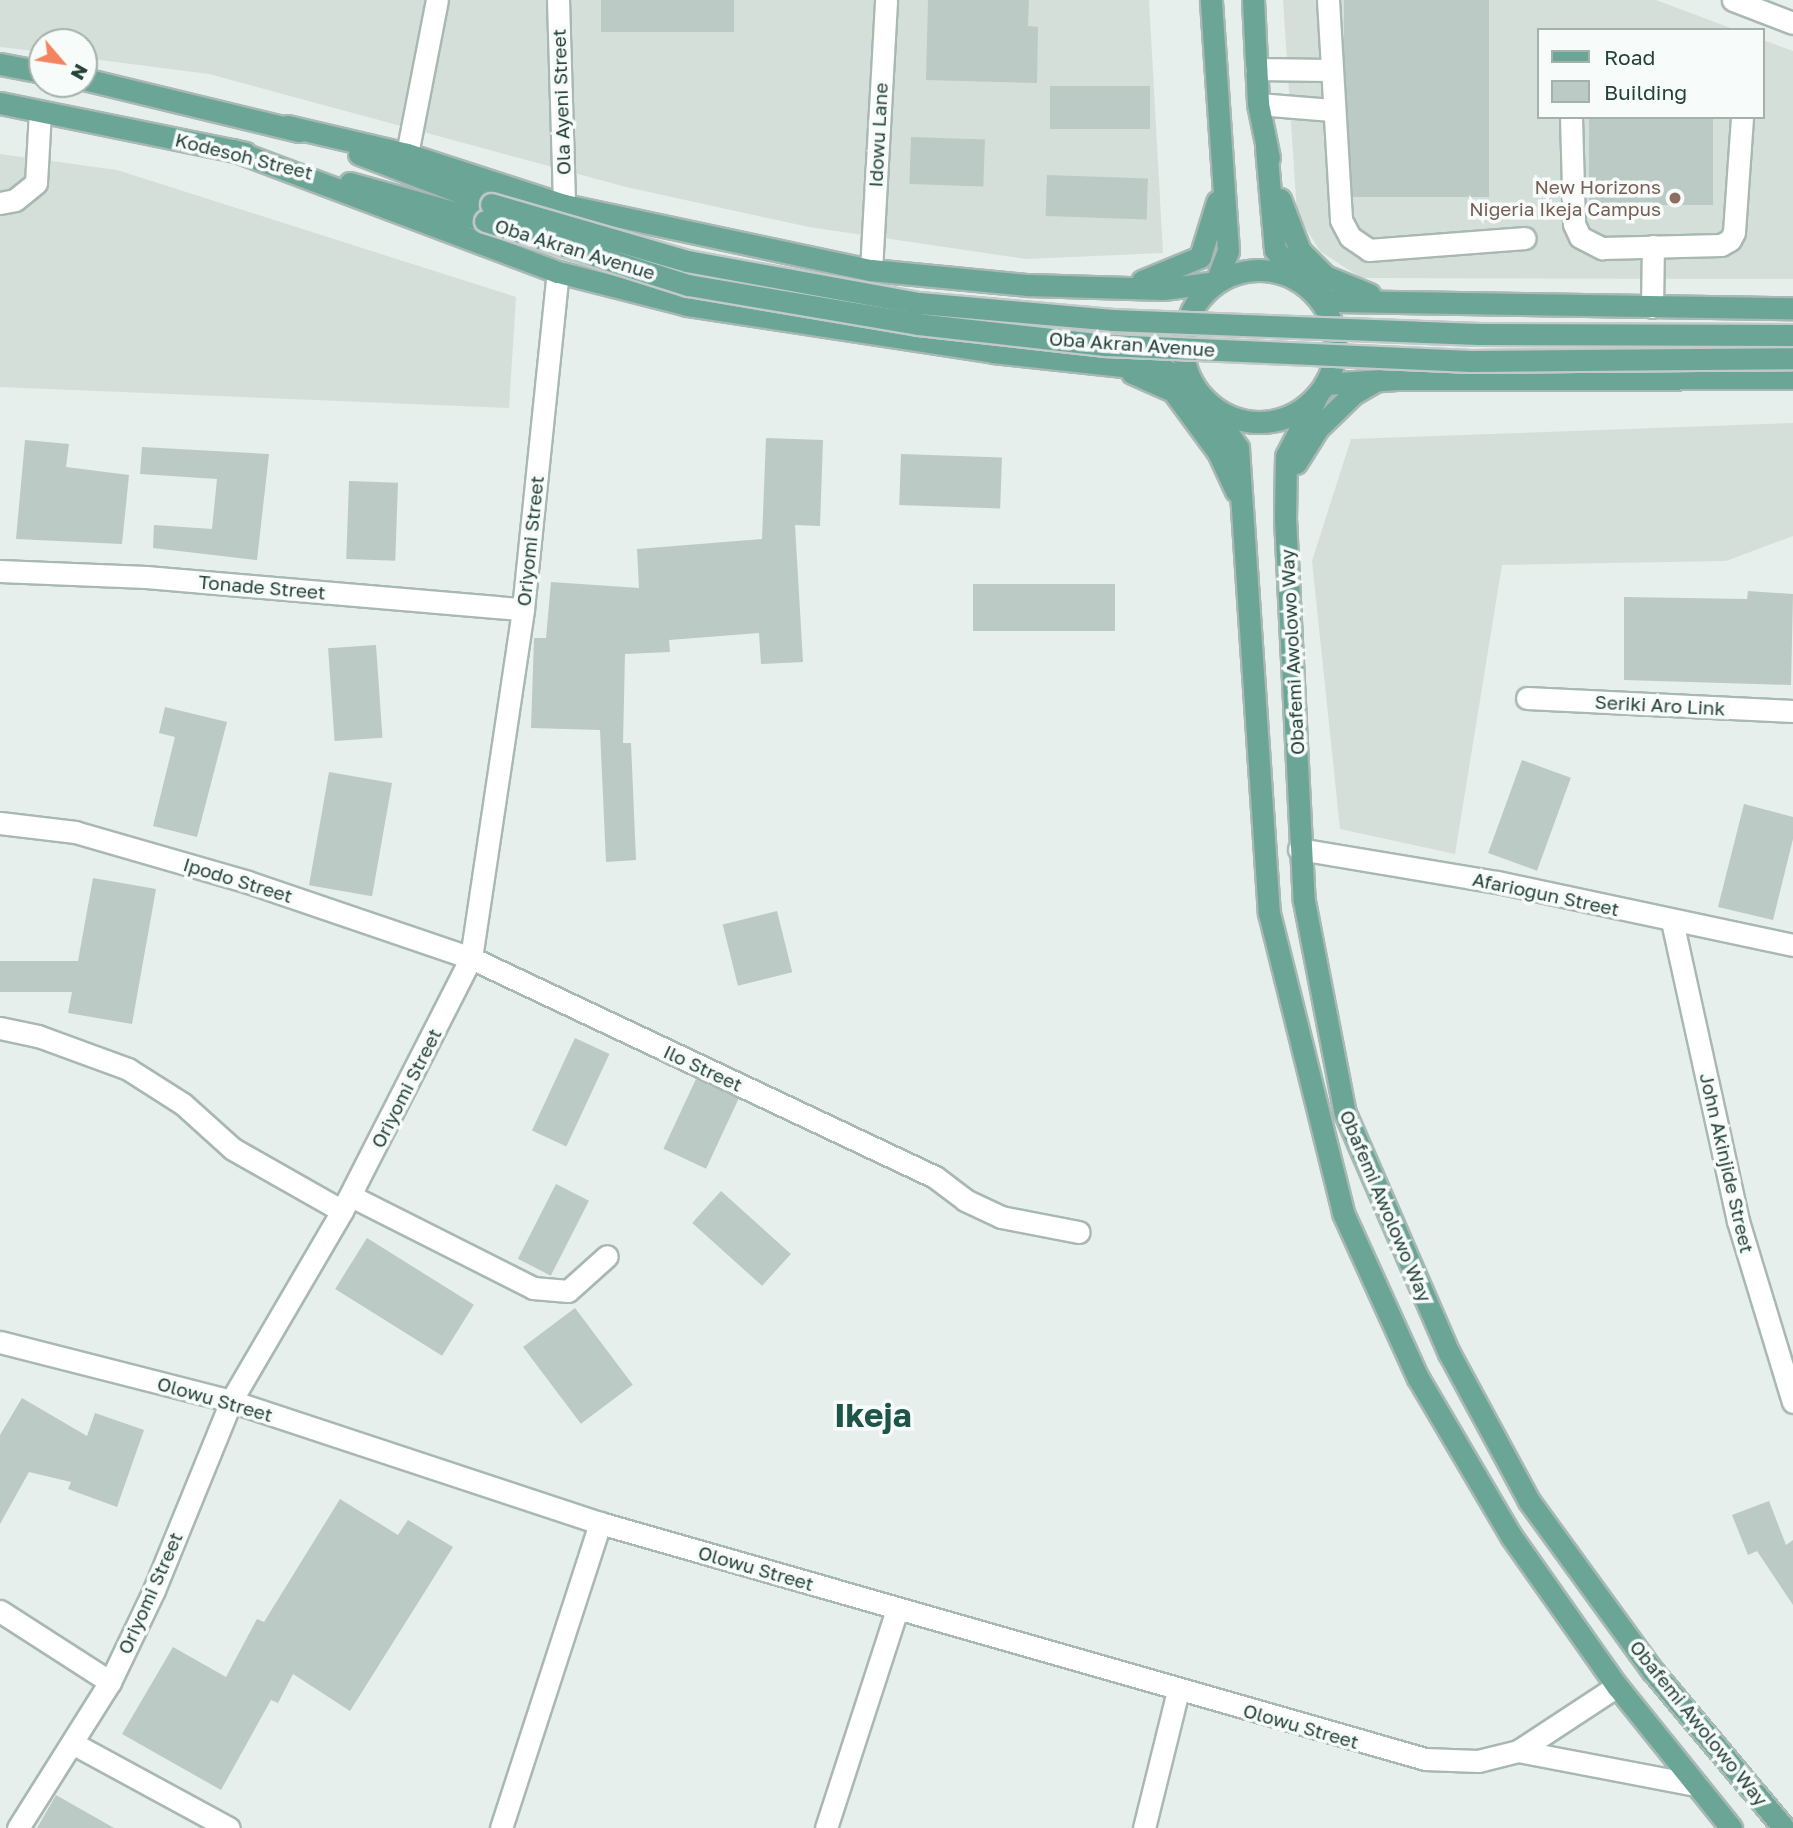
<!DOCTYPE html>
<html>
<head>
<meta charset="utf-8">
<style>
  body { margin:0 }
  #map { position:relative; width:1793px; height:1828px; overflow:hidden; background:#e6efeb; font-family:"Golos Text",sans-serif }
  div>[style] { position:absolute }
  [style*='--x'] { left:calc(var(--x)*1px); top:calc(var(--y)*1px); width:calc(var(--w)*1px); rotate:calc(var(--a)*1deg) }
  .built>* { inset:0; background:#d4dfda }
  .building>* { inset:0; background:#bbcac4; transform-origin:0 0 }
  .roads { filter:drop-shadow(2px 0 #a8b8b2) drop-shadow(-2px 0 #a8b8b2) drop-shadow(0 2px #a8b8b2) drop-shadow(0 -2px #a8b8b2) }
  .minor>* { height:21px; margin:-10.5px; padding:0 10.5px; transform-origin:10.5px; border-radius:10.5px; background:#fff }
  .major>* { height:21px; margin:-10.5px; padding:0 10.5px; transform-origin:10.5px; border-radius:10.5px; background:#6aa596 }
  .major>.ring { margin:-10.5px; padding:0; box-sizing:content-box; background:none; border:21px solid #6aa596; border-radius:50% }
  .bridges { filter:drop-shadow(2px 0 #c2cac8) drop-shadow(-2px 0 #c2cac8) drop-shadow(0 2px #c2cac8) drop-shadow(0 -2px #c2cac8) }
  .major-bridge>* { height:21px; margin:-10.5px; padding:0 10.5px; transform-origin:10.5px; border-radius:10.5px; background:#6aa596 }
  .dots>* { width:19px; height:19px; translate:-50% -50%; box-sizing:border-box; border:4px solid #f7fbf9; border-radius:50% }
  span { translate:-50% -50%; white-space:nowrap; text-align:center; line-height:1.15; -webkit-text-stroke:7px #f7fbf9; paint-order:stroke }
  .street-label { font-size:19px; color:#24423a }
  .education-label { font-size:19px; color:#785e54 }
  .right { translate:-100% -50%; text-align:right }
  .town-label { font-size:33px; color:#1f5548; font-weight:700 }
  .legend { position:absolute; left:1537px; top:28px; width:228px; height:91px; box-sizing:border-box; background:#f7fbf9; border:2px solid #a3b1ad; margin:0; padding:9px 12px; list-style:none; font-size:21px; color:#24423a }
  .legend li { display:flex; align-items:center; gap:14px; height:35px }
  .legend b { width:35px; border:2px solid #a3b1ad }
  .north { position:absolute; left:28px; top:28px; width:70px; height:70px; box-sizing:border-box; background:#f7fbf9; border:2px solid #a3b1ad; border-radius:50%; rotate:119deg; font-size:19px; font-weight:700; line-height:28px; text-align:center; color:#24423a }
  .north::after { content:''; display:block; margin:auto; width:24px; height:32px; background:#f4845f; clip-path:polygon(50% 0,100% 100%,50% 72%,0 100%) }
</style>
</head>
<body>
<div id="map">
  <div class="built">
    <div style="clip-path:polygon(0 0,1149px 0,1163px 253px,1026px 259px,809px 227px,626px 187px,209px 74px,84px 58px,84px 42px,42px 42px,42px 52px,0 47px)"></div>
    <div style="clip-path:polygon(1283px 0,1656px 0,1736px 30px,1539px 30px,1539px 117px,1763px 117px,1763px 40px,1793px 51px,1793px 279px,1361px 278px,1320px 251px,1297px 214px)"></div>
    <div style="clip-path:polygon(0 154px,117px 170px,516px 297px,509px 408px,0 387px)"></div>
    <div style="clip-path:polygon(1793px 423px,1793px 536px,1726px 561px,1502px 565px,1455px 854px,1340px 829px,1312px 561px,1351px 439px)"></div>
  </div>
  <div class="building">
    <div style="left:601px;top:0;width:133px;height:32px"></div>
    <div style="clip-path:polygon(928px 0,1029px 0,1028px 26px,1038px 27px,1037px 83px,926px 80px)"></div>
    <div style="left:1344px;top:0;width:145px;height:197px"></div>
    <div style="left:1050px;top:86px;width:100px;height:43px"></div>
    <div style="left:1589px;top:117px;width:124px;height:88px"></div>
    <div style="left:911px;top:137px;width:74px;height:47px;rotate:2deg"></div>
    <div style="left:1047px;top:175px;width:101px;height:41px;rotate:2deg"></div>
    <div style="clip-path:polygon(766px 438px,823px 440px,820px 526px,795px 525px,803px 662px,761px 664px,759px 633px,669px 640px,670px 652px,625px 654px,623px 743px,631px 743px,636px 860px,606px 862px,600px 730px,531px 728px,534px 638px,546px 638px,551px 582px,639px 588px,637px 549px,762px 539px)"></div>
    <div style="clip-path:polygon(25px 440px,69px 444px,66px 467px,129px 475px,122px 544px,16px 539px)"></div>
    <div style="clip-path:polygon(142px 447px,269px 454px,257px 560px,153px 548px,154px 525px,212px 529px,217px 479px,140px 474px)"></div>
    <div style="left:901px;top:454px;width:101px;height:51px;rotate:2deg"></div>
    <div style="left:349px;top:481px;width:49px;height:78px;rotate:2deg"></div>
    <div style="left:1115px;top:584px;width:47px;height:142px;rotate:90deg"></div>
    <div style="clip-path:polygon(1748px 591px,1793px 594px,1791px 685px,1624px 680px,1624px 597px,1747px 599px)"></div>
    <div style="left:376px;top:645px;width:93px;height:48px;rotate:86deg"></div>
    <div style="clip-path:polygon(165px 707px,227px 722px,197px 837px,153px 826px,175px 737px,159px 733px)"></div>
    <div style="left:1522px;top:760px;width:52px;height:99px;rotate:20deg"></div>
    <div style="left:329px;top:772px;width:64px;height:115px;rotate:10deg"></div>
    <div style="clip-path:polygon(1744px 804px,1793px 817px,1793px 839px,1773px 920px,1718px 907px)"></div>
    <div style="clip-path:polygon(93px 878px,156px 889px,132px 1024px,68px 1013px,72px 992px,0 992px,0 961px,78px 961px)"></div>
    <div style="left:777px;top:911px;width:63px;height:56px;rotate:76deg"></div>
    <div style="left:575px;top:1038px;width:38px;height:102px;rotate:25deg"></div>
    <div style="left:696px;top:1079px;width:47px;height:77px;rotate:25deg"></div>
    <div style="left:556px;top:1184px;width:37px;height:84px;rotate:27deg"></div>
    <div style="left:721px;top:1191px;width:94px;height:43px;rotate:42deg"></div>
    <div style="left:367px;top:1238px;width:126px;height:60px;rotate:32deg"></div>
    <div style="left:575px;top:1308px;width:96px;height:65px;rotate:53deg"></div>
    <div style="clip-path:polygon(22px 1398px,87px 1436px,95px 1413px,144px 1430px,117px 1507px,68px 1489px,71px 1482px,29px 1472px,0 1524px,0 1435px)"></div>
    <div style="clip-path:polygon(340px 1499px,398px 1535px,408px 1520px,453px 1547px,350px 1711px,293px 1674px,278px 1703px,271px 1700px,221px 1790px,122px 1734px,173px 1647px,226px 1677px,257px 1619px,264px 1622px)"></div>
    <div style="clip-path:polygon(1769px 1501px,1786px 1545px,1793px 1540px,1793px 1605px,1757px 1551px,1748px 1555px,1732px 1515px)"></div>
    <div style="clip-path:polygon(56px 1795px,114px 1828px,37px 1828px)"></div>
  </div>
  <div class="roads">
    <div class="minor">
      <div style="--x:558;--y:0;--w:205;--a:88.3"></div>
      <div style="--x:1328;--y:0;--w:220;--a:86.6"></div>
      <div style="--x:1341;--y:220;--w:19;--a:62"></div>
      <div style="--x:1350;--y:237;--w:23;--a:34"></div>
      <div style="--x:1369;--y:250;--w:156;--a:-4.4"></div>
      <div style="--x:1733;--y:0;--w:64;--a:21"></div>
      <div style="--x:1256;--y:69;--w:74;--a:0.8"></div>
      <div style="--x:1258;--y:104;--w:74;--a:4.6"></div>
      <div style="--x:1571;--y:117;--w:107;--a:88.4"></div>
      <div style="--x:1574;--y:224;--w:14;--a:65"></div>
      <div style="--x:1580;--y:237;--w:25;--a:27"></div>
      <div style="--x:1602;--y:248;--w:119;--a:-1.4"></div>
      <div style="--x:1721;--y:245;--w:10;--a:-29"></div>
      <div style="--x:1730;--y:240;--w:9;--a:-63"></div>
      <div style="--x:1734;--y:232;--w:115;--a:-86"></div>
      <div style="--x:407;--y:154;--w:157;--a:-79"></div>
      <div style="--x:0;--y:203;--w:15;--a:-11"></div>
      <div style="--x:15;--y:200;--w:27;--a:-39"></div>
      <div style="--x:36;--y:183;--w:72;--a:-86.8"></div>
      <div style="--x:871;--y:270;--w:270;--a:-86.8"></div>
      <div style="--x:1652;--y:307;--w:61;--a:-89.1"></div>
      <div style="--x:0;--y:571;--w:146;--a:2.4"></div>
      <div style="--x:146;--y:577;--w:378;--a:4.9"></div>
      <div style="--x:1527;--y:698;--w:266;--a:2.8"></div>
      <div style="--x:0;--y:823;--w:76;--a:6.8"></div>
      <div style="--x:75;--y:832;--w:180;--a:16.1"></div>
      <div style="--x:248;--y:882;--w:236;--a:18.8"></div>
      <div style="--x:471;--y:958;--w:513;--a:25.27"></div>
      <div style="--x:935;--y:1177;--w:38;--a:37"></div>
      <div style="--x:965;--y:1200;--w:40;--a:25"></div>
      <div style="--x:1001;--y:1217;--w:79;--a:10.9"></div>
      <div style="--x:1299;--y:849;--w:201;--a:9.5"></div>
      <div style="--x:1497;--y:882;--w:303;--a:12"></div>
      <div style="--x:1672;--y:921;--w:307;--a:77.6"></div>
      <div style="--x:1738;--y:1221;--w:189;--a:73.1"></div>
      <div style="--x:0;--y:1028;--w:39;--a:12"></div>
      <div style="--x:38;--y:1036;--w:96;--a:20.1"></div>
      <div style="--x:128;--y:1069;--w:65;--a:32.5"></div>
      <div style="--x:183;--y:1104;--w:67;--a:42"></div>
      <div style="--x:233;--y:1149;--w:125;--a:29.6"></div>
      <div style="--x:351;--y:1196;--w:204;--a:26.8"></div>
      <div style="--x:533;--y:1288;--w:35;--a:5"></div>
      <div style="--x:568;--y:1291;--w:52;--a:-41.9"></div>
      <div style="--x:0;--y:1342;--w:238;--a:14.3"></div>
      <div style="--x:231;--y:1401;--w:389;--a:18.3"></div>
      <div style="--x:600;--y:1523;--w:858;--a:15.96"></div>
      <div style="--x:1425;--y:1759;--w:53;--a:2.2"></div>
      <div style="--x:1478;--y:1761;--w:41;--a:-14"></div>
      <div style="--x:1518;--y:1751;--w:118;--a:-33.3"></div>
      <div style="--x:0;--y:1611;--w:131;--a:32.8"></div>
      <div style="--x:74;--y:1744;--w:176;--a:28.5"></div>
      <div style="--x:1518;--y:1751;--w:182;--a:10.8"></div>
      <div style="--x:18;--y:1828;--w:173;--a:-57.8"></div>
      <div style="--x:110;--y:1682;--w:102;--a:-64.4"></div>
      <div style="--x:154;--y:1590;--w:204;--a:-67.8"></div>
      <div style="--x:231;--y:1401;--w:220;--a:-59.7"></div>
      <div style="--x:342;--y:1211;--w:284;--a:-63"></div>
      <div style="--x:471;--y:958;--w:353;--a:-81.5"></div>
      <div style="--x:523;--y:609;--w:339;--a:-84.1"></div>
      <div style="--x:501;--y:1828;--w:321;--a:-72"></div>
      <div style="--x:826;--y:1828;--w:230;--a:-72"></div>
      <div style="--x:1144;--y:1828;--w:141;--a:-76.1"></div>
    </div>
    <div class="major">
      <div style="--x:1253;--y:0;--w:104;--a:87.2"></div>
      <div style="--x:1258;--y:104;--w:55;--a:78.5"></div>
      <div style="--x:0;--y:64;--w:43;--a:10.8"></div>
      <div style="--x:84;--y:79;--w:221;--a:13.6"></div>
      <div style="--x:0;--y:103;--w:250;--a:11.5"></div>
      <div style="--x:287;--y:126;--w:123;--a:13.1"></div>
      <div style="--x:407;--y:154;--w:165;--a:18"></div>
      <div style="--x:564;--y:205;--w:314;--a:12"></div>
      <div style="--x:871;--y:270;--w:158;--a:5.5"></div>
      <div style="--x:1028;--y:285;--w:135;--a:1.7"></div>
      <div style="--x:1163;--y:289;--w:53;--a:-7.5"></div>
      <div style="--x:1216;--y:282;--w:33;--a:-69"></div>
      <div style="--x:1228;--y:251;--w:252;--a:-93.9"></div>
      <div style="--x:1266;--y:147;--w:103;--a:85"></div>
      <div style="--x:1275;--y:250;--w:60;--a:47"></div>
      <div style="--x:1316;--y:294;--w:16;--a:27"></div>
      <div style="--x:1330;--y:301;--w:463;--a:0.9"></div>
      <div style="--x:233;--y:150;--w:347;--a:20.6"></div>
      <div style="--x:558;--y:272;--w:133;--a:14.3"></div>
      <div style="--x:687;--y:305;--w:310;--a:8.7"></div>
      <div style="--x:993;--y:352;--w:175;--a:6.2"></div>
      <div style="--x:1167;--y:371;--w:51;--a:37.8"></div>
      <div style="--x:1207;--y:402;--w:55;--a:56"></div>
      <div style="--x:1238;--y:448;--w:466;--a:86.2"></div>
      <div style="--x:1269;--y:913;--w:309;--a:76.1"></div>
      <div style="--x:1343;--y:1213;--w:181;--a:65.6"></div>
      <div style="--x:1418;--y:1378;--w:183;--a:59.5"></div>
      <div style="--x:1511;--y:1536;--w:184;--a:54.8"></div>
      <div style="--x:1617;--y:1686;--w:182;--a:51.2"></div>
      <div style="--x:359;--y:154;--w:141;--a:20.7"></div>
      <div style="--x:350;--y:183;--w:140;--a:15.7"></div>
      <div style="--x:1280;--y:199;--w:56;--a:69"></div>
      <div style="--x:1300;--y:251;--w:35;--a:45"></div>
      <div style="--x:1325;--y:276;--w:48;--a:22.2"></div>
      <div class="ring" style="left:1183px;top:270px;width:131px;height:131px"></div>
      <div style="--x:1142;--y:281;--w:63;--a:-22.5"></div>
      <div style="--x:1200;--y:257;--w:58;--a:-72.8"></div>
      <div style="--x:1132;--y:373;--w:45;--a:23.7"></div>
      <div style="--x:1173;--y:391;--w:76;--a:53.6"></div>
      <div style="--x:1218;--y:452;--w:43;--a:65.2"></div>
      <div style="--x:1325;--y:384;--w:72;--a:-4"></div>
      <div style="--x:1397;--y:379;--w:396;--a:-0.1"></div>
      <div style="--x:1316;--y:398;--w:65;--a:117.3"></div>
      <div style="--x:1286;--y:456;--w:62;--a:90.9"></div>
      <div style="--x:1285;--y:518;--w:383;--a:87.2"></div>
      <div style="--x:1304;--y:901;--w:216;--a:79.1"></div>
      <div style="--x:1345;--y:1113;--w:262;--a:66.6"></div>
      <div style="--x:1449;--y:1353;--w:168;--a:61.6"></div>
      <div style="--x:1529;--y:1501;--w:208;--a:54"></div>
      <div style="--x:1651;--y:1669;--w:207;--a:50.1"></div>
      <div style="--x:1296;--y:463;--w:40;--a:-58"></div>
      <div style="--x:1317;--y:429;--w:50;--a:-44.2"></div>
      <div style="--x:1353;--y:394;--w:24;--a:-30"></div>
    </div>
  </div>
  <div class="bridges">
    <div class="major-bridge">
      <div style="--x:491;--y:204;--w:204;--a:16.2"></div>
      <div style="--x:687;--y:261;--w:236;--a:10.3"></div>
      <div style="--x:919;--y:303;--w:194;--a:5"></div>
      <div style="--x:1112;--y:320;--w:367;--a:2.2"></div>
      <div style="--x:1479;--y:334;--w:314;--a:0.2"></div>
      <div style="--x:485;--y:221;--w:213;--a:17.5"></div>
      <div style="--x:688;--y:285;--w:233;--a:9.6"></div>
      <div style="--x:918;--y:324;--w:189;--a:6.4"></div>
      <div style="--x:1106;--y:345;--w:365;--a:2.5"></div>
      <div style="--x:1471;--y:361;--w:322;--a:-0.5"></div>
    </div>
  </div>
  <div class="dots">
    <div style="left:1675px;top:198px;background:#8d6e63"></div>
  </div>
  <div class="street-label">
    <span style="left:561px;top:102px;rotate:-92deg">Ola Ayeni Street</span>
    <span style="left:878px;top:135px;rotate:-87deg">Idowu Lane</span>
    <span style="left:244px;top:156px;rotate:14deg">Kodesoh Street</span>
    <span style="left:575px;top:249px;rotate:17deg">Oba Akran Avenue</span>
    <span style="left:1132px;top:344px;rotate:4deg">Oba Akran Avenue</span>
    <span style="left:530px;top:541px;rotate:-84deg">Oriyomi Street</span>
    <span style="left:262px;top:587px;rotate:5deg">Tonade Street</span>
    <span style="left:1292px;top:652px;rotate:-93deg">Obafemi Awolowo Way</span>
    <span style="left:1660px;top:705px;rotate:3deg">Seriki Aro Link</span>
    <span style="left:238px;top:880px;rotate:17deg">Ipodo Street</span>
    <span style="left:1546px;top:894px;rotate:12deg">Afariogun Street</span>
    <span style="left:703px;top:1068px;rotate:25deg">Ilo Street</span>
    <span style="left:406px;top:1088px;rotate:-63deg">Oriyomi Street</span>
    <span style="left:1727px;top:1163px;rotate:77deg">John Akinjide Street</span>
    <span style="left:1386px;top:1206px;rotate:67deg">Obafemi Awolowo Way</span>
    <span style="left:215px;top:1399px;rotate:16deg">Olowu Street</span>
    <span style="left:756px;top:1568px;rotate:16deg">Olowu Street</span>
    <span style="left:150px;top:1593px;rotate:-66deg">Oriyomi Street</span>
    <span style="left:1699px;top:1723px;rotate:51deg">Obafemi Awolowo Way</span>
    <span style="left:1301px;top:1726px;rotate:16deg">Olowu Street</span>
  </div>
  <div class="education-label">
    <span class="right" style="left:1661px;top:198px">New Horizons<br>Nigeria Ikeja Campus</span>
  </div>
  <div class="town-label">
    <span style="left:873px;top:1415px">Ikeja</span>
  </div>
  <ul class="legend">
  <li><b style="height:9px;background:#6aa596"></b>Road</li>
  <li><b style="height:19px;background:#bbcac4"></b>Building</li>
  </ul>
  <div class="north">N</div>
</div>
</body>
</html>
